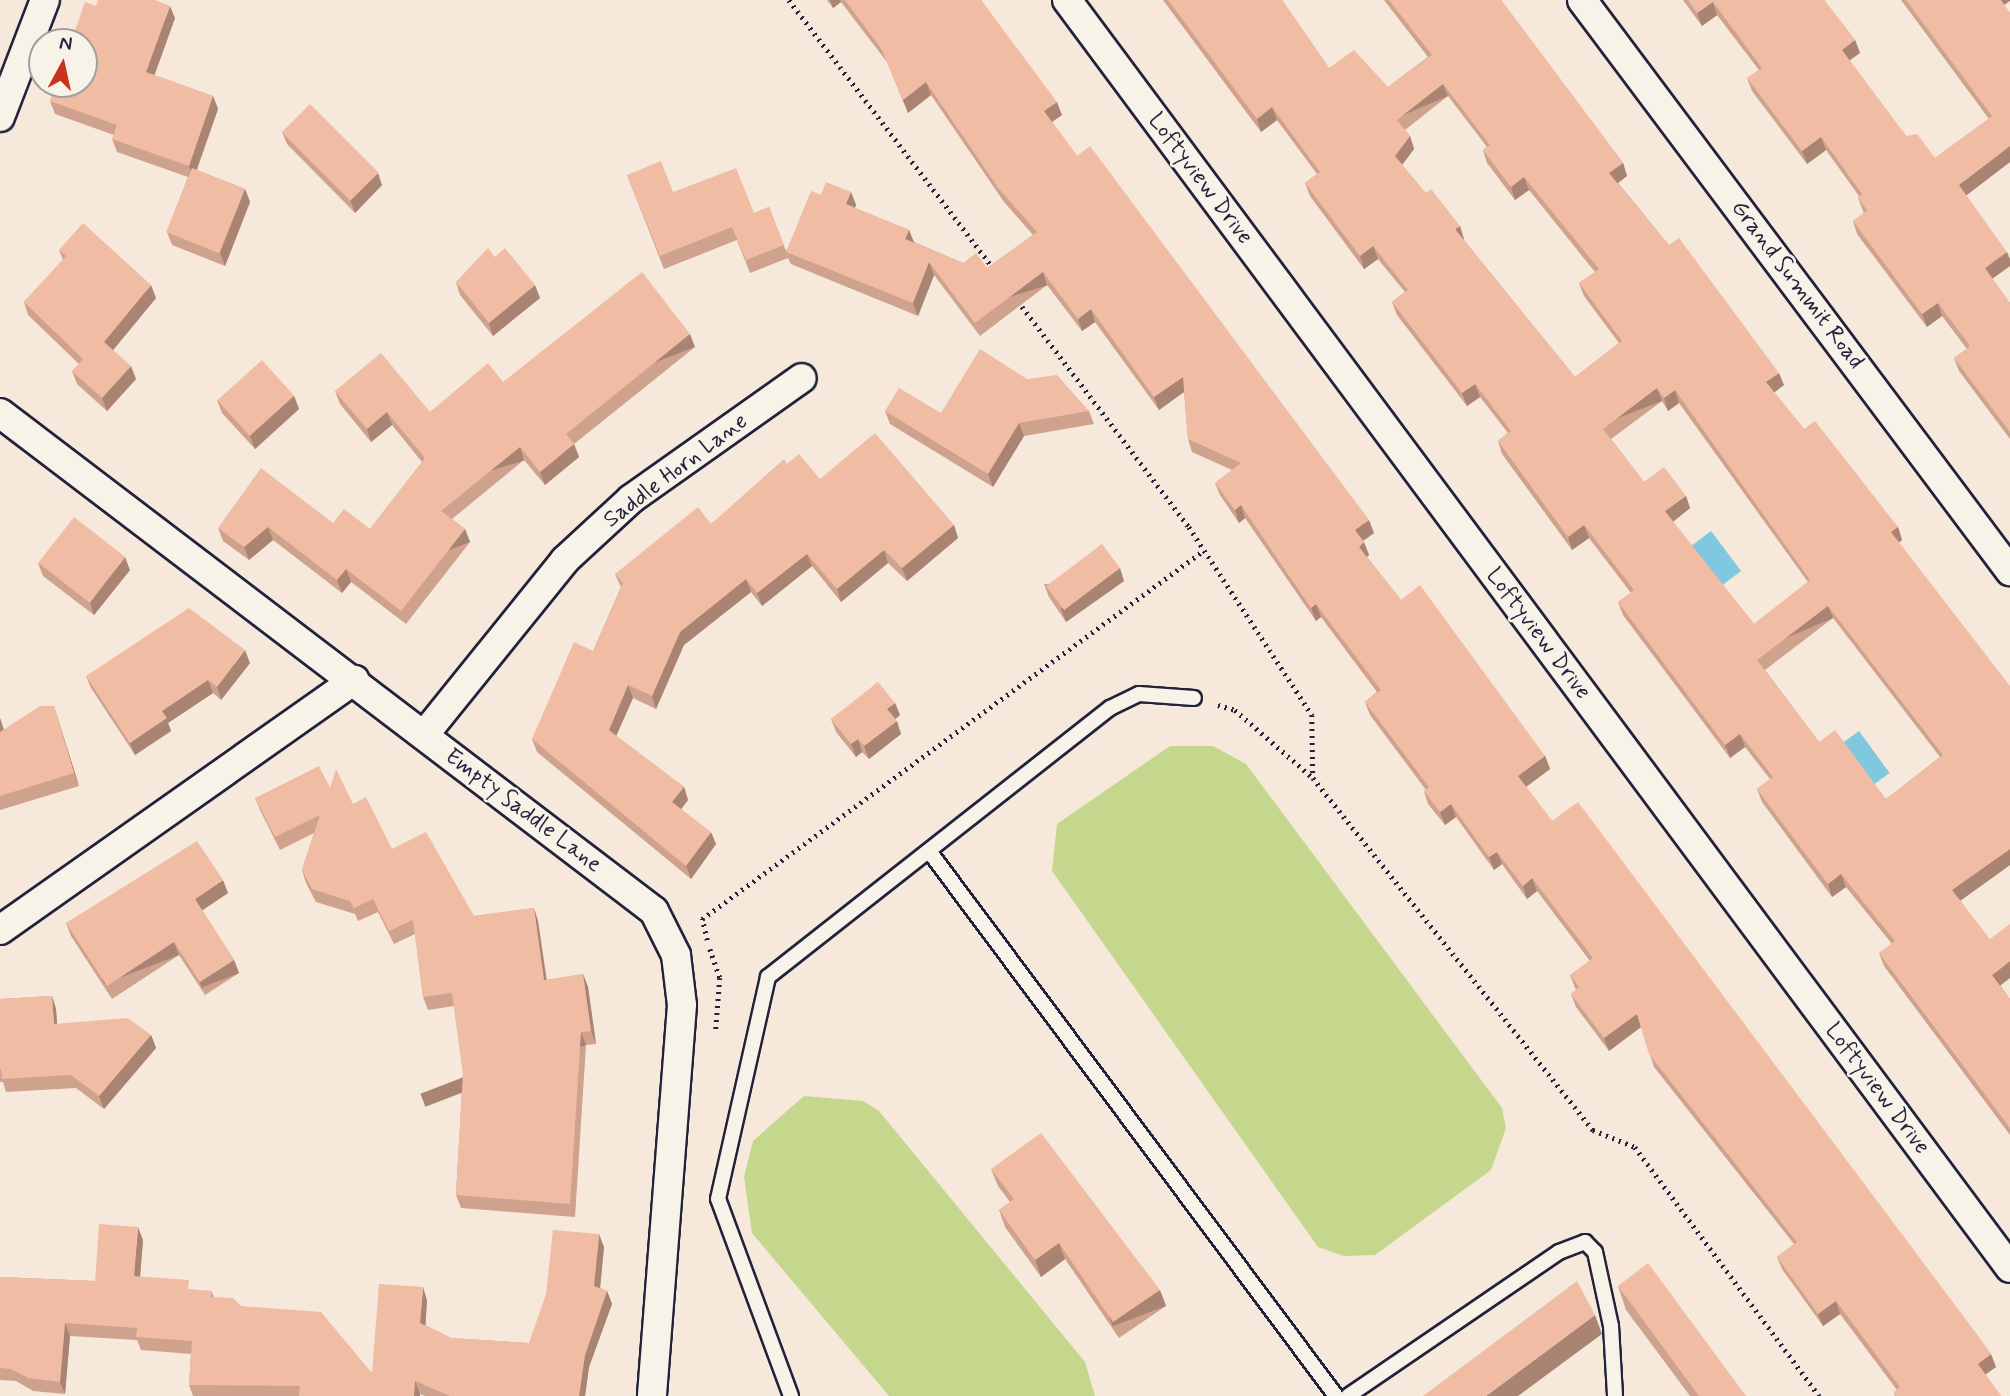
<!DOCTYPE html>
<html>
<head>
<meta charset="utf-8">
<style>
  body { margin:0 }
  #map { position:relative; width:2010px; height:1396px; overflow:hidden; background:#f6e8da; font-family:Mynerve,sans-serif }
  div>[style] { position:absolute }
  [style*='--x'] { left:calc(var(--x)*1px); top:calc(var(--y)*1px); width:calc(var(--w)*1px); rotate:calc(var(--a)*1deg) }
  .green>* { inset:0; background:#c4d78d }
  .water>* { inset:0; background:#80c8e0; transform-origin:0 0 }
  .path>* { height:4.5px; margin-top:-2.25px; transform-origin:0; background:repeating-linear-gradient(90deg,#22223b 0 2px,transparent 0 7px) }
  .roads { filter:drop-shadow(2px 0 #22223b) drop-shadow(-2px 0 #22223b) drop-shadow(0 2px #22223b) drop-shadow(0 -2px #22223b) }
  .service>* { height:14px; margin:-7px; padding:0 7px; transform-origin:7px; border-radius:7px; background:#f7f3e8 }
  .minor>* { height:28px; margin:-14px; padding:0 14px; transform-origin:14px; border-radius:14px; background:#f7f3e8 }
  .wall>* { inset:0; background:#cfa28d }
  .shaded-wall>* { inset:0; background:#a98473; transform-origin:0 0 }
  .building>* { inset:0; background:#f1bca4; transform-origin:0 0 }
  span { translate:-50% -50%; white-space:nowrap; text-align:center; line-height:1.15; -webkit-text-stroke:5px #f7f3e8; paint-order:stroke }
  .street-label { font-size:23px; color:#22223b }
  .north { position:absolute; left:28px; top:28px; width:70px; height:70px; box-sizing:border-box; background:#f7f3e8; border:2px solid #a29fa3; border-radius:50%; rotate:8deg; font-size:19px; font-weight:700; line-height:28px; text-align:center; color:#22223b }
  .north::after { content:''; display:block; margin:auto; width:24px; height:32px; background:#c8321e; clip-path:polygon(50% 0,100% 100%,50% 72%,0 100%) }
</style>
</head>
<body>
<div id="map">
  <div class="green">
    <div style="clip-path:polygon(1170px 746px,1213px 746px,1246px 764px,1502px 1108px,1506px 1128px,1491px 1170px,1375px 1255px,1344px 1256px,1318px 1247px,1052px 871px,1057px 824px)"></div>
    <div style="clip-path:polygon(804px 1096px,863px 1101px,879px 1111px,1085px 1362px,1095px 1396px,889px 1396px,752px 1233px,744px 1177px,753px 1141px)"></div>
  </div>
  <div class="water">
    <div style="left:1711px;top:531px;width:50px;height:26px;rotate:53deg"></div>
    <div style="left:1859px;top:731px;width:52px;height:21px;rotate:54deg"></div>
  </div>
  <div class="path">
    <div style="--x:789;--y:0;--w:338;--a:52.7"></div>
    <div style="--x:1018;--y:301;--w:283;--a:52.9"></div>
    <div style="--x:1189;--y:527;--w:225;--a:56.8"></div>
    <div style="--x:1312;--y:715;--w:63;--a:89.1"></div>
    <div style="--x:1218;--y:705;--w:18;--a:16"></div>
    <div style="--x:1235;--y:710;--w:103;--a:41.1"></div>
    <div style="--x:1313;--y:778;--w:450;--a:51.5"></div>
    <div style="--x:1593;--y:1130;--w:45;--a:22"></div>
    <div style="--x:1635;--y:1147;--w:310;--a:53.5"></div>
    <div style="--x:707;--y:940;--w:22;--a:-103"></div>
    <div style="--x:702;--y:919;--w:622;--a:-36.3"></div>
    <div style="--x:710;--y:949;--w:31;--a:71"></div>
    <div style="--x:720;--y:978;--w:51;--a:94.5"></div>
  </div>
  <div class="roads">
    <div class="service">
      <div style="--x:929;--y:851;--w:680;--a:53.25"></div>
      <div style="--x:791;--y:1396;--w:210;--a:-110.3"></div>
      <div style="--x:718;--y:1199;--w:228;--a:-77.3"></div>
      <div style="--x:768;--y:977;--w:435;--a:-38.2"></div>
      <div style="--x:1110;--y:708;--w:32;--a:-26"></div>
      <div style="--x:1139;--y:694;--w:55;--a:4.2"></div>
      <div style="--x:1348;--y:1396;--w:255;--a:-34.3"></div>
      <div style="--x:1559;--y:1252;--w:28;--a:-21"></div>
      <div style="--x:1585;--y:1242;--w:14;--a:45"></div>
      <div style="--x:1595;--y:1252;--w:76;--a:77.8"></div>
      <div style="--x:1611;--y:1326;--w:70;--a:86.7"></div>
    </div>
    <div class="minor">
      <div style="--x:1067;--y:0;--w:1580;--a:53.36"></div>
      <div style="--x:1582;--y:0;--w:714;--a:53.15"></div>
      <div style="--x:0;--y:117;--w:125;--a:-69"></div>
      <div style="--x:0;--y:413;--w:822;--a:37.29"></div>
      <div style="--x:654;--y:911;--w:49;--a:63.4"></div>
      <div style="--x:676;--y:955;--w:50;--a:83.2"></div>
      <div style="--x:682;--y:1005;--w:392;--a:94.4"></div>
      <div style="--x:424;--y:735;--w:225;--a:-51.1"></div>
      <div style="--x:565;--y:560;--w:90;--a:-42.7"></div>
      <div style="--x:631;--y:499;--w:209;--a:-35.3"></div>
      <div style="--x:0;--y:930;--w:434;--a:-35.2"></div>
    </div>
  </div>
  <div class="wall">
    <div style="clip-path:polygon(827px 0,981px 0,1062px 115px,1052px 122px,1077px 156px,1374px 533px,1363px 541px,1369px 555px,1367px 557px,1401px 600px,1545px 756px,1550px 769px,1526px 787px,1552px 821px,1996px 1367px,1985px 1374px,2001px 1396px,1895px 1396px,1894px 1392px,1897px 1390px,1840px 1314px,1823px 1326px,1782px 1269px,1777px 1257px,1794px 1244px,1654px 1067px,1641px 1027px,1609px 1051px,1576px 1007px,1571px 994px,1576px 990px,1570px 975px,1590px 961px,1537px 891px,1527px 899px,1502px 864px,1494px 870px,1456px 817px,1445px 825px,1428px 804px,1424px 791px,1426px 790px,1370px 715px,1365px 702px,1377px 692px,1321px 617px,1316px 621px,1245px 518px,1239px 523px,1220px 495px,1215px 483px,1232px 470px,1192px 452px,1188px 439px,1184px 392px,1159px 410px,1095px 322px,1082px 331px,1047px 285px,980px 336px,934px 275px,918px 316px,791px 264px,788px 258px,750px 273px,737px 240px,664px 269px,627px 175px,673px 192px,754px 213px,769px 207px,786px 251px,821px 195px,851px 192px,856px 205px,855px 208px,909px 230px,914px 242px,963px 263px,987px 268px,1033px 235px,1004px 202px,931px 95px,908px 113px,887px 62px,841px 2px,833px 8px)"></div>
    <div style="clip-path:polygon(evenodd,1163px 0,1282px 0,1329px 68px,1388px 87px,1428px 57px,1384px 0,1501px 0,1623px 163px,1627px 176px,1618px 183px,1784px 385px,1774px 392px,1804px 429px,1898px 527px,1902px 540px,1899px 542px,2010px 865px,1960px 901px,2000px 985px,2010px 999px,2010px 1135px,1884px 966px,1879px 953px,1892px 944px,1846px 887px,1832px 897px,1762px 802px,1757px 789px,1770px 779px,1745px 747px,1730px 758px,1623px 615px,1618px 602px,1631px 593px,1589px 538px,1572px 550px,1502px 454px,1498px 441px,1508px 433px,1480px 397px,1467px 406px,1397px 315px,1392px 302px,1405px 292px,1378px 259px,1364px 269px,1310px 196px,1305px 183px,1317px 174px,1277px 120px,1261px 132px,1163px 0,1448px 96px,1487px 147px,1483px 150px,1487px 163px,1515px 200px,1529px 190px,1595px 272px,1579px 283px,1584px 296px,1619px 343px,1575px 377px,1463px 239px,1464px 239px,1402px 165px,1414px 149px,1410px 136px,1405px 130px,1448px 96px,1163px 0,1662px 401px,1668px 411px,1679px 403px,1808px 582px,1754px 624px,1673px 522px,1690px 508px,1686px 496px,1644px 482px,1611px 439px,1662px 401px,1163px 0,1833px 618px,1940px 757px,1886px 799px,1819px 742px,1765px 670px,1833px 618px)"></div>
    <div style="clip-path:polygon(1683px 0,1824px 0,1855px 40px,1860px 53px,1849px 60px,1906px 136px,1935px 158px,1989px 119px,1901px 0,2010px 0,2004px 5px,2010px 162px,1966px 195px,2010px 266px,1992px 279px,2010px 303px,2010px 439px,1959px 371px,1954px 358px,1967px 349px,1942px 316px,1927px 327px,1857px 234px,1853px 221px,1864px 213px,1858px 198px,1859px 196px,1826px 150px,1807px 164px,1752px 91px,1747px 78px,1759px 70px,1717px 15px,1702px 26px)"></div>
    <div style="clip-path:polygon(96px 6px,175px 18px,154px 75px,213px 96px,218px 109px,197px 170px,245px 189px,250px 202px,225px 266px,172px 245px,167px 232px,188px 177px,117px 152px,112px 139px,114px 135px,55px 114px,50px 101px)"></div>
    <div style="clip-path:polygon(282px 132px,382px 185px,355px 213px,287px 144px)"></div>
    <div style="clip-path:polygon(59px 250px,156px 298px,113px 350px,136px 379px,107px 411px,77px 384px,72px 371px,79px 364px,28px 315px,24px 302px,63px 260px)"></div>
    <div style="clip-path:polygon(495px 257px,540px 298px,493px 336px,460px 295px,456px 282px)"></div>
    <div style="clip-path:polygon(695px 347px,574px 444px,579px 457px,545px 485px,524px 460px,452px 519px,465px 529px,470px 542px,406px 624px,351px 582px,342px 593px,273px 540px,249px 560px,223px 541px,218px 528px,333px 523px,370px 529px,422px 462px,392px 425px,371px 442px,340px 404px,335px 391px,430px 412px,503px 382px)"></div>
    <div style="clip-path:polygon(1027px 379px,1089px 411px,1094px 424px,1024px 436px,993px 487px,890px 424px,885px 411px,941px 413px)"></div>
    <div style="clip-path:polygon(294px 396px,299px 409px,255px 449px,222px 413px,217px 400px)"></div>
    <div style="clip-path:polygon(787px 464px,820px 479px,954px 525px,958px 538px,907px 581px,888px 563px,841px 602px,812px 566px,762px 606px,751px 592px,684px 645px,656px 709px,633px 698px,616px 736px,684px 787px,688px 800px,681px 809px,716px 844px,691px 879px,537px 752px,532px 739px,593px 651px,621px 587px,615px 574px,711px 524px)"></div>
    <div style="clip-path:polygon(38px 563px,130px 570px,94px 615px,43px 576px)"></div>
    <div style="clip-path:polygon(1124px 581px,1066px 622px,1049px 597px,1044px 584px)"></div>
    <div style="clip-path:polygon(250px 663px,221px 700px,213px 693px,168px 723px,171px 731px,135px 755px,91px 688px,86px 676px)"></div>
    <div style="clip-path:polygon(895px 703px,900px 715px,895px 719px,901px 734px,869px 759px,862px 752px,856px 757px,836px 732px,831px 719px)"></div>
    <div style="clip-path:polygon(54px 706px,79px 786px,0 810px,0 718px,4px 730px)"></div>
    <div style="clip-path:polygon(330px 788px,353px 804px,392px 849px,474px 916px,534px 908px,538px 921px,547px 980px,583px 974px,588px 987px,596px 1044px,586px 1045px,575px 1217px,461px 1208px,456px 1195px,463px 1073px,454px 1006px,428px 1010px,423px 997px,415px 934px,394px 944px,378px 912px,358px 921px,355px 914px,316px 902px,306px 883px,302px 870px,314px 833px,280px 850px,260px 810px,255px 798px)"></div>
    <div style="clip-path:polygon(228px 893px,202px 910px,234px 960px,239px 973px,205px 995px,179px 955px,112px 999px,71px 936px,66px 923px)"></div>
    <div style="clip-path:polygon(52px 996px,56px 1009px,57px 1024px,151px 1035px,156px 1048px,104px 1109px,76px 1088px,6px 1092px,3px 1082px,0 1082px,0 999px)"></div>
    <div style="clip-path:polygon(991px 1169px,1166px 1306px,1119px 1338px,1065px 1259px,1041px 1277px,1005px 1227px,999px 1210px,1010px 1202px,998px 1186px)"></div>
    <div style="clip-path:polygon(143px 1240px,140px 1277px,192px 1290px,211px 1291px,214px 1297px,241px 1306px,372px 1373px,427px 1300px,425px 1325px,451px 1338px,529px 1343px,604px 1247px,600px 1288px,607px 1291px,612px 1304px,589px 1367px,585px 1396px,425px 1396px,420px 1394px,420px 1396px,193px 1396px,189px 1385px,191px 1354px,141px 1350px,137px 1340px,70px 1336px,65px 1394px,33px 1391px,16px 1381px,0 1380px,0 1277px,95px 1281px)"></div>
    <div style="clip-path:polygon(1618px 1286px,1746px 1396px,1690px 1396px,1626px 1310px)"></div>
  </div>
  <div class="shaded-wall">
    <div style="clip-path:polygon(830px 0,840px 0,841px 2px,833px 8px)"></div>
    <div style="clip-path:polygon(1999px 0,2010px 0,2010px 1px,2001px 7px)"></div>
    <div style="clip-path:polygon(1713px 2px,1717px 15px,1702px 26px,1697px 13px)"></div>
    <div style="clip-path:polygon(170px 6px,175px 18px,151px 85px,146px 72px)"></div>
    <div style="clip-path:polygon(1855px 40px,1860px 53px,1846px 63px,1842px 50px)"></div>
    <div style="clip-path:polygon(926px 82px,931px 95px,908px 113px,903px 100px)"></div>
    <div style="left:1443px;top:84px;width:13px;height:58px;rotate:67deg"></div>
    <div style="clip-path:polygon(213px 96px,218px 109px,193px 179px,189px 166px)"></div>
    <div style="clip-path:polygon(1057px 102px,1062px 115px,1049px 124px,1044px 111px)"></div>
    <div style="clip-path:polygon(1272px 107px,1277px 120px,1261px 132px,1257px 119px)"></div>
    <div style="clip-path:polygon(1410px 136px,1414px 149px,1399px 169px,1395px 156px)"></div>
    <div style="clip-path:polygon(1821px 137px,1826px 150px,1807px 164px,1802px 151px)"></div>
    <div style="clip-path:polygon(2010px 146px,2010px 162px,1963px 198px,1959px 185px)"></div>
    <div style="clip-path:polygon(1623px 163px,1627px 176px,1614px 186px,1609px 173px)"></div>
    <div style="clip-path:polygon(378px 173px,382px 185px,355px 213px,350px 200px)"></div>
    <div style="clip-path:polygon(1524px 177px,1529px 190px,1515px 200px,1511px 187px)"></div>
    <div style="clip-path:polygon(245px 189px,250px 202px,225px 266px,220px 253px)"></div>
    <div style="clip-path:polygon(851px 192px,856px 205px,851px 217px,846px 204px)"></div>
    <div style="clip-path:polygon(1460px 226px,1464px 239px,1460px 242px,1455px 229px)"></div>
    <div style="clip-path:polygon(909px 230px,914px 243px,905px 239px)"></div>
    <div style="clip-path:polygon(1373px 246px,1378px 259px,1364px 269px,1360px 256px)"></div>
    <div style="clip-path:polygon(2007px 252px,2010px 259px,2010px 266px,1989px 281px,1985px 268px)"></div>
    <div style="clip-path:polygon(929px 262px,934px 275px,918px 316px,913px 303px)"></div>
    <div style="left:1043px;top:272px;width:14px;height:85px;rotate:73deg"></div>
    <div style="clip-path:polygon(151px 285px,156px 298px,109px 355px,104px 342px)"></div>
    <div style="clip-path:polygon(535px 285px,540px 298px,493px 336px,489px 323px)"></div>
    <div style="clip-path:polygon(1938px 303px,1942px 316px,1927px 327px,1922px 314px)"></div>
    <div style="clip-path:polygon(1091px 309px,1095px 322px,1082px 331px,1078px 319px)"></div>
    <div style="left:690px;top:334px;width:14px;height:159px;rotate:69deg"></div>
    <div style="clip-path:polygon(131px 366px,136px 379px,107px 411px,102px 398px)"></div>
    <div style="clip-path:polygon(1779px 373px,1784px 385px,1771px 395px,1766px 382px)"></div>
    <div style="clip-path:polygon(1183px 377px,1188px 389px,1159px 410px,1154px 397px)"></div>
    <div style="clip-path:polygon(1475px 384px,1480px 397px,1467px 406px,1462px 393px)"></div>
    <div style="left:1657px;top:388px;width:14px;height:68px;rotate:69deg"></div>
    <div style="clip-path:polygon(1675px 390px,1679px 403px,1668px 411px,1664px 398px)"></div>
    <div style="clip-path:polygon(294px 396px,299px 409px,255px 449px,250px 436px)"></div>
    <div style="clip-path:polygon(387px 412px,392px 425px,371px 442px,367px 429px)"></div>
    <div style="clip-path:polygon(1019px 423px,1024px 436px,993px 487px,988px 474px)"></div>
    <div style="clip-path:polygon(574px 444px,579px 457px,545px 485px,540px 472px)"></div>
    <div style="left:520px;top:447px;width:14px;height:102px;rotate:73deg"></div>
    <div style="clip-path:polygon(1686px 496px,1690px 508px,1670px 524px,1665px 511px)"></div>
    <div style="clip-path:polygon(1241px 505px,1245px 518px,1239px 523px,1235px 510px)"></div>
    <div style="clip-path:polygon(1369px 520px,1374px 533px,1360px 543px,1355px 530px)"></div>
    <div style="clip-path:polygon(954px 525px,958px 538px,907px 581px,902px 568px)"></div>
    <div style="clip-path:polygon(1584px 525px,1589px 538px,1572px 550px,1568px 537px)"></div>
    <div style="clip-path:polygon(268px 527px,273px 540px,249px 560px,244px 547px)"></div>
    <div style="clip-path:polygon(1898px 527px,1902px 540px,1896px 545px,1891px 532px)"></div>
    <div style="left:465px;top:529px;width:14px;height:104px;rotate:69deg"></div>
    <div style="clip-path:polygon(1364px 542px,1369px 555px,1363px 559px,1359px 547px)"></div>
    <div style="clip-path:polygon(884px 550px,888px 563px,841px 602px,837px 589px)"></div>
    <div style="clip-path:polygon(807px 554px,812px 566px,762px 606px,757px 593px)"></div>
    <div style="clip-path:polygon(125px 557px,130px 570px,94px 615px,90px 603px)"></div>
    <div style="clip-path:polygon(1120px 568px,1124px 581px,1066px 622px,1061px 609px)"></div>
    <div style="clip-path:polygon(346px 569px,351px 582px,342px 593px,337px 580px)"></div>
    <div style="clip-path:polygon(746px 579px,751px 592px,684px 645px,656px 709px,652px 696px,680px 632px)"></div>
    <div style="clip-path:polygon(1316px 604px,1321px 617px,1316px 621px,1311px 608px)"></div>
    <div style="left:1828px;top:606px;width:13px;height:89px;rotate:67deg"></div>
    <div style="clip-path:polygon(245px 650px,250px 663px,221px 700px,217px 687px)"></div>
    <div style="clip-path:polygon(208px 680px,213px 693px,168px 723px,171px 731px,135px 755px,130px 743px,162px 711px)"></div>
    <div style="clip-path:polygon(628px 685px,633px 698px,613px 743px,609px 730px)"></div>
    <div style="clip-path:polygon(895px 703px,900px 715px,892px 722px,887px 709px)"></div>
    <div style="clip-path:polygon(54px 706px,58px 719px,79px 786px,74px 773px)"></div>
    <div style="clip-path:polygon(0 718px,4px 731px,0 736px)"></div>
    <div style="clip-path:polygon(897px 721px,901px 734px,869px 759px,864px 746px)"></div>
    <div style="clip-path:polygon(1740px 734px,1745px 747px,1730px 758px,1725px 745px)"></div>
    <div style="clip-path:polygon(858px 739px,862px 752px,856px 757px,851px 744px)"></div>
    <div style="clip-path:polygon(1545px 756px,1550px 769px,1523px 789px,1518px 776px)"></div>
    <div style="clip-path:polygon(684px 787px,688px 800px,677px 815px,672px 802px)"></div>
    <div style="clip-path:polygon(1451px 804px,1456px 817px,1445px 825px,1440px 812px)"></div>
    <div style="clip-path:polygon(711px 832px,716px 844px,691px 879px,686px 866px)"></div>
    <div style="clip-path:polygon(2010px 849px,2010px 865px,1957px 903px,1952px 890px)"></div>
    <div style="clip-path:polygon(1497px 852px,1502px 864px,1494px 870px,1489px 857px)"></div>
    <div style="clip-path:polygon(1841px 874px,1846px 887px,1832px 897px,1828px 884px)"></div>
    <div style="clip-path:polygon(1532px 878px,1537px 891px,1527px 899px,1523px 886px)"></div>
    <div style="clip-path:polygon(223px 880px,228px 893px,200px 912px,195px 899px)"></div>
    <div style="clip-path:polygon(534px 908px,538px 921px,548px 993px,544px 980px)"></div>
    <div style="left:174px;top:942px;width:14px;height:80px;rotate:69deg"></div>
    <div style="left:234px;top:960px;width:14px;height:40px;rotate:69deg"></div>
    <div style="clip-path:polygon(2010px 961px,2010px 978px,1997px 988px,1992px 975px)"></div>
    <div style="clip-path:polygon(583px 974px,588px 987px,596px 1044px,591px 1031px)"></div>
    <div style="clip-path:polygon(52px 996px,56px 1009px,58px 1037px,54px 1024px)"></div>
    <div style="clip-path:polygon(1637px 1014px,1641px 1027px,1609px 1051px,1604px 1038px)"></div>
    <div style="left:581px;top:1032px;width:14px;height:172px;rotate:69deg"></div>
    <div style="clip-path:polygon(151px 1035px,156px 1048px,104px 1109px,99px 1096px)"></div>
    <div style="clip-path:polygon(138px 1227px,143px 1240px,139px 1289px,134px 1276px)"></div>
    <div style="clip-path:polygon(599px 1234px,604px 1247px,599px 1299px,594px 1286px)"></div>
    <div style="clip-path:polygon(1059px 1243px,1065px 1259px,1041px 1277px,1035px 1260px)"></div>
    <div style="clip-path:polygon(423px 1287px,427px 1300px,425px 1335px,420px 1323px)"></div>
    <div style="left:1160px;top:1290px;width:17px;height:57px;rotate:69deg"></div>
    <div style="clip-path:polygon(607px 1291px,612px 1304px,589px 1367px,585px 1396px,579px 1396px,585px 1355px)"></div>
    <div style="clip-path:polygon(1836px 1301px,1840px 1314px,1823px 1326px,1818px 1314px)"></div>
    <div style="clip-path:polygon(1595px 1315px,1602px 1334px,1518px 1396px,1486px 1396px)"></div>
    <div style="clip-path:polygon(65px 1323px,70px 1336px,65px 1394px,60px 1382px)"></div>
    <div style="clip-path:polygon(1991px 1354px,1996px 1367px,1982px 1377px,1978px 1364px)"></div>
    <div style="clip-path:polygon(415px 1381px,420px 1394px,420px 1396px,414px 1396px)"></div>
  </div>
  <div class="building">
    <div style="clip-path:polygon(98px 0,155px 0,170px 6px,146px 72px,213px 96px,189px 166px,112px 139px,117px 125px,50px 101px,56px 84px,84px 84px,84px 42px,71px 42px,85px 2px,96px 6px)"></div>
    <div style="clip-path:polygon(845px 0,981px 0,1057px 102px,1044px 111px,1077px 156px,1090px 146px,1369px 520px,1355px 530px,1364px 542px,1359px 547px,1401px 600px,1420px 585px,1545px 756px,1518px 776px,1552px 821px,1578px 802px,1973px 1329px,1991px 1354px,1978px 1364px,2001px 1396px,1896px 1396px,1894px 1392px,1900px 1387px,1836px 1301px,1818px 1314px,1777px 1257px,1797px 1242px,1649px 1054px,1637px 1014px,1604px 1038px,1571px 994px,1579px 987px,1570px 975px,1593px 958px,1532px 878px,1523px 886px,1497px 852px,1489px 857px,1451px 804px,1440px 812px,1424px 791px,1429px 787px,1365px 702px,1381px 690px,1316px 604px,1311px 608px,1241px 505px,1235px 510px,1215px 483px,1241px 463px,1188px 439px,1183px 377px,1154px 397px,1091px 309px,1078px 319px,1043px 272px,975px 323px,929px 262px,913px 303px,786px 252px,811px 191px,821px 195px,826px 182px,851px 192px,846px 204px,909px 230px,905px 239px,963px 263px,976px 253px,987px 268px,1037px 232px,999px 189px,926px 82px,903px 100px,882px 50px)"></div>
    <div style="clip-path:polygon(evenodd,1168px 0,1282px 0,1329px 68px,1354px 50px,1388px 87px,1432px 55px,1389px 0,1501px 0,1623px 163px,1609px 173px,1669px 245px,1679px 238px,1779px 373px,1766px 382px,1804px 429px,1815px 421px,1898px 527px,1891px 532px,2010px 686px,2010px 849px,1952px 890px,1990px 939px,2010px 924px,2010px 961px,1992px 975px,2010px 999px,2010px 1128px,1879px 953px,1895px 941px,1841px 874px,1828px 884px,1757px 789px,1773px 777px,1740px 734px,1725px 745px,1618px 602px,1634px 590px,1584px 525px,1568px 537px,1498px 441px,1511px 431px,1475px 384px,1462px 393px,1392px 302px,1408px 290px,1373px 246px,1360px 256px,1305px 183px,1320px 172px,1272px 107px,1257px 119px,1168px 0,1443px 84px,1490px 145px,1483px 150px,1511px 187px,1524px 177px,1599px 269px,1579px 283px,1622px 341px,1575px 377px,1455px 229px,1460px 226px,1431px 189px,1426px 193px,1395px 156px,1410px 136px,1397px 120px,1443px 84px,1168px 0,1657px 388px,1664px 398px,1675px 390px,1810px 580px,1754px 624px,1665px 511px,1686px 496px,1664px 467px,1644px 482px,1603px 429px,1657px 388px,1168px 0,1828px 606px,1943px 755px,1886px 799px,1835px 730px,1819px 742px,1757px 660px,1828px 606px)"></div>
    <div style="clip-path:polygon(1688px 0,1824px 0,1855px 40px,1842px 50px,1906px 136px,1917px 134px,1935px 158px,1992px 116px,1906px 0,2001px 0,2010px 13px,2010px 146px,1959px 185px,2007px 252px,1985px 268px,2010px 303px,2010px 432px,1954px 358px,1970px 346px,1938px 303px,1922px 314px,1853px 221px,1867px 210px,1858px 198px,1862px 194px,1821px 137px,1802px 151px,1747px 78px,1762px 68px,1713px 2px,1697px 13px)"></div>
    <div style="left:310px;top:104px;width:97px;height:40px;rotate:45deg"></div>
    <div style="clip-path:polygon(661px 161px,673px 192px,736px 168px,754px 213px,769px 207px,784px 245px,746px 260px,732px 227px,660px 256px,627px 175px)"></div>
    <div style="left:192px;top:168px;width:57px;height:69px;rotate:22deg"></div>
    <div style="clip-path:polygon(83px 223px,151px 285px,104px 342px,131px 366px,102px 398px,72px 371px,83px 359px,24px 302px,66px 256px,59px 250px)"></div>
    <div style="clip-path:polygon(488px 248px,495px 257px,505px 248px,535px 285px,489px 323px,456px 282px)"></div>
    <div style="clip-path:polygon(642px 272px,690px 334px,566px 434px,574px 444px,540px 472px,520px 447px,441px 511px,465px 529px,401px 611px,346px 569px,337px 580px,268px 527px,244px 547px,218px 528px,261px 468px,333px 523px,344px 509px,370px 529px,425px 458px,387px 412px,367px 429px,335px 391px,381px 353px,430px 412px,488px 363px,503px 382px)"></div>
    <div style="clip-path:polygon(980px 349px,1027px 379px,1057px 375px,1089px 411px,1019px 423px,988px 474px,885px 411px,899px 388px,941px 413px)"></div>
    <div style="left:262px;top:360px;width:48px;height:60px;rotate:48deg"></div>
    <div style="clip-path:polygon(875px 433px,954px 525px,902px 568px,884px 550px,837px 589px,807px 554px,757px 593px,746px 579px,680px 632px,652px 696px,628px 685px,609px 730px,684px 787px,672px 802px,711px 832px,686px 866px,532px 739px,574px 642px,593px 651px,623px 583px,615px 574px,698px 507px,711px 524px,784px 459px,787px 464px,799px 454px,820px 479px)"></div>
    <div style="left:74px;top:517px;width:65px;height:58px;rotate:38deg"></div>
    <div style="left:1102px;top:544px;width:30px;height:70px;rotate:53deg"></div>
    <div style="clip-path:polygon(189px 608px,245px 650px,217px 687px,208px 680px,162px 711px,167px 718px,130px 743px,86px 676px)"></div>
    <div style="clip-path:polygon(878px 682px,895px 703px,887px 709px,897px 721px,864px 746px,858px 739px,851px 744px,831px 719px)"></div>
    <div style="clip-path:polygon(40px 706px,54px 706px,74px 773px,0 796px,0 732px)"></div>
    <div style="clip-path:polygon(319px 766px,330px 788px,336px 769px,353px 804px,366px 797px,392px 849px,426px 832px,474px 916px,534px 908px,544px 980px,583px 974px,591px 1031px,581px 1032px,570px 1204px,456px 1195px,463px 1073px,452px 993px,423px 997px,413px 920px,389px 931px,373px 899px,354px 908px,350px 901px,312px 889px,302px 870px,320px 815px,275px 837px,255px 798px)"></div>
    <div style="clip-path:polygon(197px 841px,223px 880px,195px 899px,234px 960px,200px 982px,174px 942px,107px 986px,66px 923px)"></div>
    <div style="clip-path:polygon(52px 996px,54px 1024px,128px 1018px,151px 1035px,99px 1096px,71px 1075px,2px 1079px,1px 1069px,0 1069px,0 999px)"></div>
    <div style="clip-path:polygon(1041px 1133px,1160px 1290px,1113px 1322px,1059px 1243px,1035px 1260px,999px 1210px,1014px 1199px,991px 1169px)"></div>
    <div style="clip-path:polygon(99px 1224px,138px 1227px,134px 1276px,189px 1280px,188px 1289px,211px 1291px,211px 1297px,233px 1298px,241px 1306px,321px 1312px,372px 1373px,379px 1284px,423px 1287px,420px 1323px,451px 1338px,529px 1343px,546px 1294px,553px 1230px,599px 1234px,594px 1286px,607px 1291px,585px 1355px,579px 1396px,450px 1396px,415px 1381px,414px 1396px,299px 1396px,300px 1386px,189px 1385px,192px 1341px,136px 1337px,137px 1328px,65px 1323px,60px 1382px,28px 1378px,11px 1369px,0 1368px,0 1277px,95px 1281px)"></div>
    <div style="clip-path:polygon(1648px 1263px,1746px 1396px,1699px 1396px,1618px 1286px)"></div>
    <div style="clip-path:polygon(1577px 1281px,1595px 1315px,1486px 1396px,1423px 1396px)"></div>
  </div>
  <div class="street-label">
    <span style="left:1200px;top:179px;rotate:53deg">Loftyview Drive</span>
    <span style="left:1797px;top:285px;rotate:53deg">Grand Summit Road</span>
    <span style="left:676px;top:471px;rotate:-37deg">Saddle Horn Lane</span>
    <span style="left:1538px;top:634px;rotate:53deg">Loftyview Drive</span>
    <span style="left:523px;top:811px;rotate:37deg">Empty Saddle Lane</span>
    <span style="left:1877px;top:1089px;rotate:53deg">Loftyview Drive</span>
  </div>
  <div class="north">N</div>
</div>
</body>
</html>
